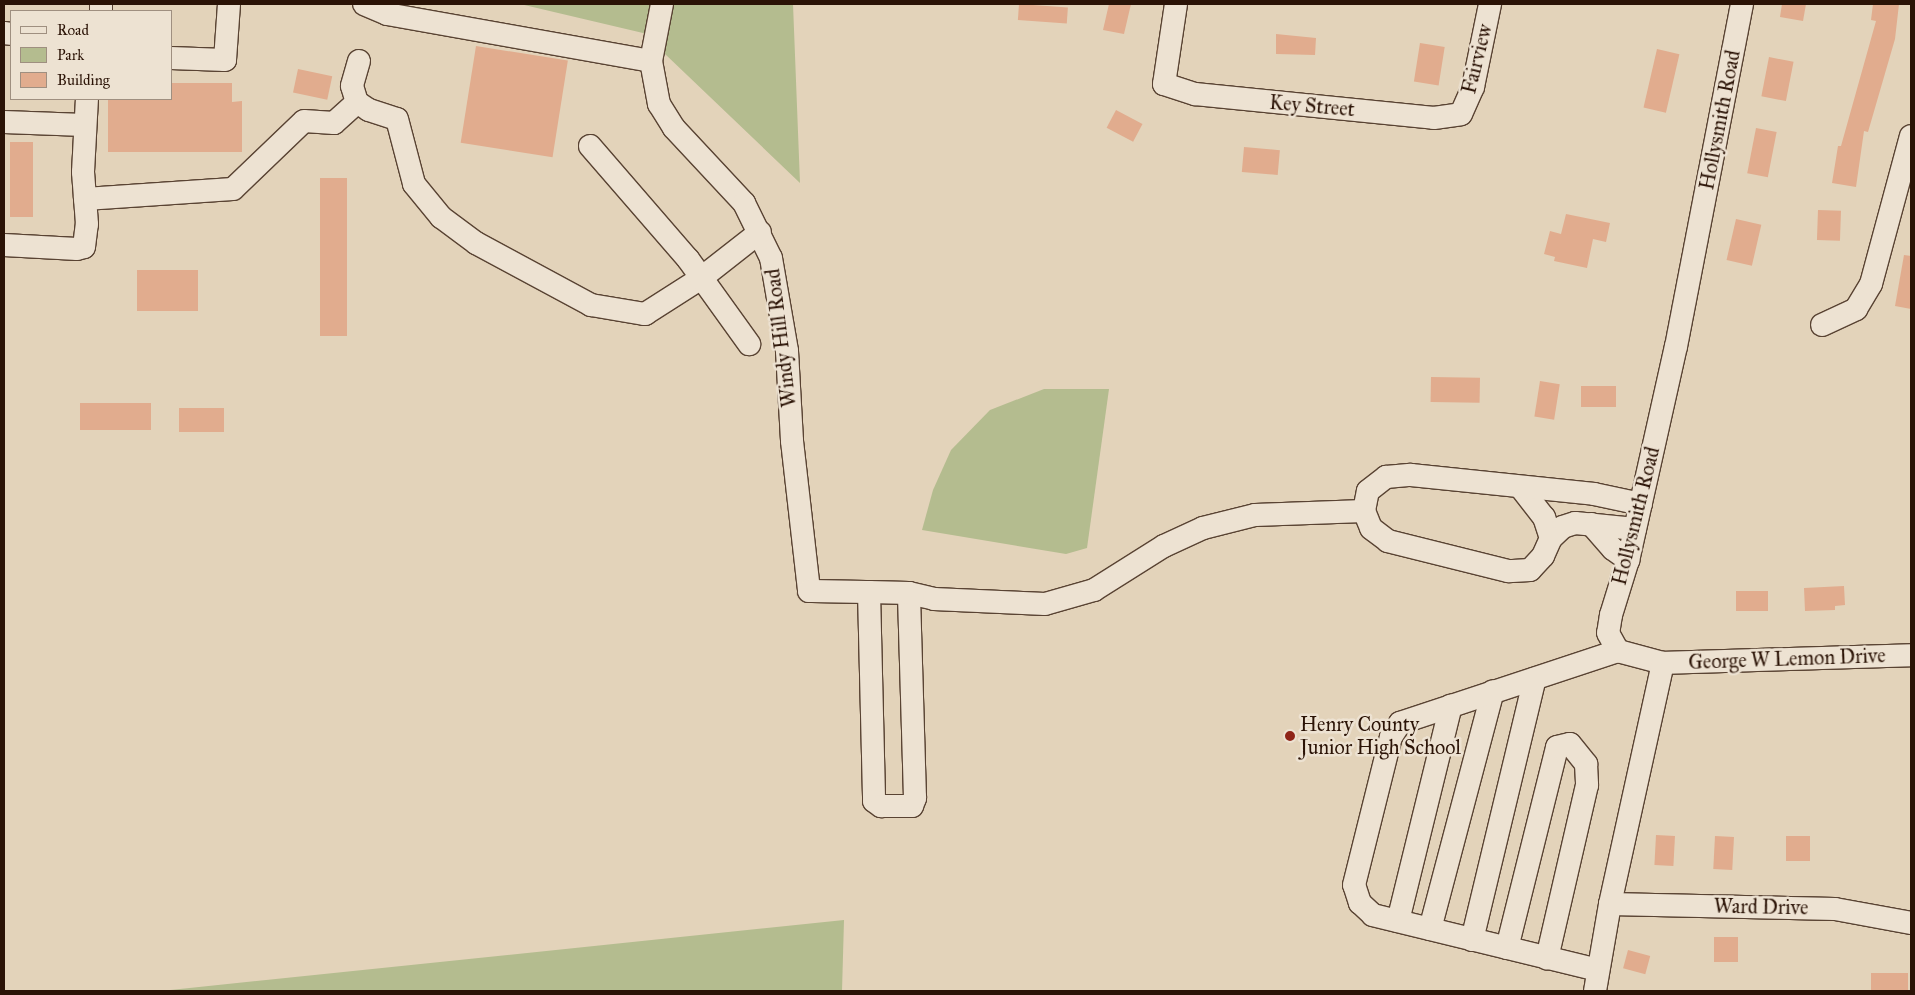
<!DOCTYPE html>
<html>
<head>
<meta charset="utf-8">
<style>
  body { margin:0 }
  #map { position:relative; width:1915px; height:995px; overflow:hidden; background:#e3d3ba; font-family:"IM FELL Great Primer",serif }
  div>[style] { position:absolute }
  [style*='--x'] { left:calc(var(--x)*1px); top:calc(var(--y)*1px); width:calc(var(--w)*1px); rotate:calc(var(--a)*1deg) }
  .green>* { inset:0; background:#b4bc8f }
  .building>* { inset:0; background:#e1ac8e; transform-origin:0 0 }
  .roads { filter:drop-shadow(1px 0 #594333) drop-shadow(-1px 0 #594333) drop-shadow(0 1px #594333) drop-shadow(0 -1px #594333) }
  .minor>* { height:22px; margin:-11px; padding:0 11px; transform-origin:11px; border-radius:11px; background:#ede2d2 }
  .dots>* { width:14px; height:14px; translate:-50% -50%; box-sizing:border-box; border:2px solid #ede2d2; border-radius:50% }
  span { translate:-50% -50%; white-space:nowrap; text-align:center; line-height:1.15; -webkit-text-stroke:5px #ede2d2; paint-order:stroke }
  .street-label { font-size:20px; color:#2b1306 }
  .poi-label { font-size:20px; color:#2b1306 }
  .left { translate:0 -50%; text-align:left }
  .frame { position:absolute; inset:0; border:5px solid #2b1306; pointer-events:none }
  .legend { position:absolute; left:10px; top:10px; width:162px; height:90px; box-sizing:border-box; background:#ede2d2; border:1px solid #9f8f80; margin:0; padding:6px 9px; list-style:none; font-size:15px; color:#2b1306 }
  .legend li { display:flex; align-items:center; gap:10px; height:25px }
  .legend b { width:25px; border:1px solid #9f8f80 }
</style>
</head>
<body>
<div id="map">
  <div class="green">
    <div style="clip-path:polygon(520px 4px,793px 4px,800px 183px,643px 33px)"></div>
    <div style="clip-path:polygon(1044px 389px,1109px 389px,1087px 548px,1066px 554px,922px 530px,933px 490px,951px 450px,990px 410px)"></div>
    <div style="clip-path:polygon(844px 920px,842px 991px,161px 991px)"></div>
  </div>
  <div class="building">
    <div style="left:1019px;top:4px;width:49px;height:16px;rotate:4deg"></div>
    <div style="clip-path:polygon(1109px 4px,1131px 4px,1124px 34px,1103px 30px)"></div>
    <div style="clip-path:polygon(1782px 4px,1806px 4px,1803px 21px,1780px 17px)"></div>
    <div style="clip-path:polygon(1873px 4px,1899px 4px,1895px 39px,1868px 132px,1864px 131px,1856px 187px,1832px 183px,1838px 146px,1841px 146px,1876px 21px,1871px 20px)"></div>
    <div style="clip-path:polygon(1276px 34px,1316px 38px,1315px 55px,1276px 54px)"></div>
    <div style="left:1420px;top:43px;width:25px;height:39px;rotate:9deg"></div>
    <div style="left:476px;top:46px;width:93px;height:98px;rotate:9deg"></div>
    <div style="left:1657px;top:49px;width:23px;height:60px;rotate:13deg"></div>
    <div style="left:1769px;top:57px;width:25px;height:40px;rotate:11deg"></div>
    <div style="left:298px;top:69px;width:35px;height:24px;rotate:12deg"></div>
    <div style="clip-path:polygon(171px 83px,232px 83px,232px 102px,242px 101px,242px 152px,108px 152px,108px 99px,171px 99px)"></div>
    <div style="left:1116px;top:110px;width:30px;height:20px;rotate:28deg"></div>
    <div style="left:1756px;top:128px;width:21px;height:46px;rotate:11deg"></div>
    <div style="left:10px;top:142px;width:23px;height:75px"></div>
    <div style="left:1244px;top:147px;width:36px;height:25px;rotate:5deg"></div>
    <div style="left:320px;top:178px;width:27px;height:158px"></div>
    <div style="left:1818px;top:210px;width:23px;height:30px;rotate:2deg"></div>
    <div style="clip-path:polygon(1566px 214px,1610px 223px,1606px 242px,1593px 239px,1587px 268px,1554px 261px,1555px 257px,1544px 254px,1550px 231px,1561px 234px)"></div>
    <div style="left:1736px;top:219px;width:26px;height:42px;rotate:13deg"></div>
    <div style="clip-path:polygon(1904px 255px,1911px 256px,1911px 309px,1895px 306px)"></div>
    <div style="left:137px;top:270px;width:61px;height:41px"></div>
    <div style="left:1431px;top:377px;width:49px;height:25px;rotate:1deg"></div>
    <div style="left:1540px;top:381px;width:20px;height:36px;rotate:9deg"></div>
    <div style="left:1581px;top:386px;width:35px;height:21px"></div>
    <div style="left:80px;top:403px;width:71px;height:27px"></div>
    <div style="left:179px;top:408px;width:45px;height:24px"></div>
    <div style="clip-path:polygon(1844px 586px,1845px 605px,1835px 606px,1835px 610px,1805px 611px,1804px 588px)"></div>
    <div style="left:1736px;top:591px;width:32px;height:20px"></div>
    <div style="left:1656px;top:835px;width:19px;height:30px;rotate:3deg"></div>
    <div style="left:1715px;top:836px;width:19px;height:33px;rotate:3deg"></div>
    <div style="left:1786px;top:836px;width:24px;height:25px"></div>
    <div style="left:1714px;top:937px;width:24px;height:25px"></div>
    <div style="left:1628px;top:950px;width:23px;height:19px;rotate:15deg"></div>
    <div style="left:1871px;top:973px;width:37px;height:18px"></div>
  </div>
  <div class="roads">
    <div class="minor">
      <div style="--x:364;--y:4;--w:25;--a:23"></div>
      <div style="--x:387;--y:14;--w:268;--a:10.1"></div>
      <div style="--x:662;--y:4;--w:58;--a:100.9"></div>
      <div style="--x:651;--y:61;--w:44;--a:79.5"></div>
      <div style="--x:659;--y:104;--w:28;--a:58"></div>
      <div style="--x:674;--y:128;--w:103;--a:47"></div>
      <div style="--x:744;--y:203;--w:61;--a:63.9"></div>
      <div style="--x:771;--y:258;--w:94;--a:80.2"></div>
      <div style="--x:787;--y:351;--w:90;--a:86.8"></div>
      <div style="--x:792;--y:441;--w:151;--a:83.5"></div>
      <div style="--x:809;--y:591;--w:60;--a:1"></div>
      <div style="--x:869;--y:592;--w:209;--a:88.6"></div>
      <div style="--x:874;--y:801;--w:9;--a:36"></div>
      <div style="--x:881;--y:806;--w:31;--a:0"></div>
      <div style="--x:912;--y:806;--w:9;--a:-69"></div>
      <div style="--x:915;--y:798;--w:205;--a:-91.7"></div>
      <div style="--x:909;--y:593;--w:40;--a:-178.6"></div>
      <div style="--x:1176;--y:4;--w:81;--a:98.5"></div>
      <div style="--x:1164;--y:84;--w:33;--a:18"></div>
      <div style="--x:1195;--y:94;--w:240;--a:5.7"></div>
      <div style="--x:1434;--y:118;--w:27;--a:-8"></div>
      <div style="--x:1461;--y:114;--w:30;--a:-66"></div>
      <div style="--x:1473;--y:87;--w:85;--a:-78.4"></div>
      <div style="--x:1742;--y:4;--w:348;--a:100.9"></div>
      <div style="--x:1676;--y:346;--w:219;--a:102.6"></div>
      <div style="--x:1628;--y:560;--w:58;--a:107.2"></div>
      <div style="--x:1611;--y:615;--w:18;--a:99"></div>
      <div style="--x:1608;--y:633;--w:21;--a:61"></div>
      <div style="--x:1618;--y:651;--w:47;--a:14.9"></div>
      <div style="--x:1663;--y:663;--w:248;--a:-1.8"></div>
      <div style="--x:101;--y:11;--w:7;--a:-90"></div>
      <div style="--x:4;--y:33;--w:7;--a:8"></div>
      <div style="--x:171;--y:58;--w:54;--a:2.1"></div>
      <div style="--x:225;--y:60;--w:56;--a:-85.9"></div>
      <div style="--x:359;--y:61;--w:26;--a:106"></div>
      <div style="--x:352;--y:86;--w:17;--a:73"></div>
      <div style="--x:357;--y:102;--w:14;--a:34"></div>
      <div style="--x:369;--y:110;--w:29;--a:18"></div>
      <div style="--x:397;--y:119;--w:67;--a:75.3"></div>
      <div style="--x:414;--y:184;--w:43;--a:50.7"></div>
      <div style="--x:441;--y:217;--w:44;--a:36.6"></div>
      <div style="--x:476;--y:243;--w:131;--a:28.3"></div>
      <div style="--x:591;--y:305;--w:55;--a:9.5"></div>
      <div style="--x:645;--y:314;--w:65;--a:-32.5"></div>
      <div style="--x:700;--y:279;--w:76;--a:-38.1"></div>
      <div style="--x:4;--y:122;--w:80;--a:2.1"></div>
      <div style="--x:590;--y:146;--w:150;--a:49.1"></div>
      <div style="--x:688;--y:259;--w:105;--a:54.3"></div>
      <div style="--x:85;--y:199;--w:148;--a:-3.9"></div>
      <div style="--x:233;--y:189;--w:98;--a:-43.8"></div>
      <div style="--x:304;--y:121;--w:30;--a:4"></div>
      <div style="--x:334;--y:123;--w:31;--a:-42"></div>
      <div style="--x:4;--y:245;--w:73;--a:3.1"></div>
      <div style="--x:77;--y:249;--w:7;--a:-16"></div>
      <div style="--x:84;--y:247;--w:23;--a:-83"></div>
      <div style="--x:87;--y:224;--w:52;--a:-94.4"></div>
      <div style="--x:83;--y:172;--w:73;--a:-86.9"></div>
      <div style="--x:1822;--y:325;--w:38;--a:-25"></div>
      <div style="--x:1856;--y:309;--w:29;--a:-59"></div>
      <div style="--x:1871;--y:284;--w:153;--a:-74.9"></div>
      <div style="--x:1521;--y:488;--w:37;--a:52"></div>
      <div style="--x:1544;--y:517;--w:22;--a:72"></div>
      <div style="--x:1591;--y:524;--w:33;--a:49"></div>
      <div style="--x:1613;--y:549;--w:19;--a:36"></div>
      <div style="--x:1635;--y:529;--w:60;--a:-174.3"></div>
      <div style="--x:1575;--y:523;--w:13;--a:162"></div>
      <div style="--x:1563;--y:527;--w:16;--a:137"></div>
      <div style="--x:1551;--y:538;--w:20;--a:114"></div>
      <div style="--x:1543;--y:556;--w:19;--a:133"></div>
      <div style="--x:1530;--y:570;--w:22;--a:177"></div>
      <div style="--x:1508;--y:571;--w:124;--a:-166"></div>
      <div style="--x:1388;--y:541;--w:21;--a:-143"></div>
      <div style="--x:1371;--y:528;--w:18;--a:-112"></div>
      <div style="--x:1364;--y:511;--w:20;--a:-79"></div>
      <div style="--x:1368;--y:491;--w:23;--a:-38"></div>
      <div style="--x:1386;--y:477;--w:25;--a:-5"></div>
      <div style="--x:1411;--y:475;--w:184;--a:5.9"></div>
      <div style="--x:1594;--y:494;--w:48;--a:12"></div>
      <div style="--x:909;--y:593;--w:26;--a:13"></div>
      <div style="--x:934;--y:599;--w:111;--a:2.6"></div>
      <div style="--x:1045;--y:604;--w:51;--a:-15.9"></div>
      <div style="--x:1094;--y:590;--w:83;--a:-32.2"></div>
      <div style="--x:1164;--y:546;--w:43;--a:-24.8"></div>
      <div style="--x:1203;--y:528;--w:54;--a:-14"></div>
      <div style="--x:1255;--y:515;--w:109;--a:-2.1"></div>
      <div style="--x:1610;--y:904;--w:225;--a:1.3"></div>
      <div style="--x:1835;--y:909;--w:77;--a:10.4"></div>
      <div style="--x:1398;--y:921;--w:222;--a:-76.2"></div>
      <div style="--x:1430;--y:929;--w:246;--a:-75.2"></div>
      <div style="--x:1472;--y:940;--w:269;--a:-76.5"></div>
      <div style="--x:1507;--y:948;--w:207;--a:-76"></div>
      <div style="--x:1557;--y:747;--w:13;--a:-13"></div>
      <div style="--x:1570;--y:744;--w:26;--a:51"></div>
      <div style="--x:1586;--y:764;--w:21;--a:87"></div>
      <div style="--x:1587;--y:785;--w:178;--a:103"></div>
      <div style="--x:1598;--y:970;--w:232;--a:-166.3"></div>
      <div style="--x:1373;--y:915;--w:18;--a:-137"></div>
      <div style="--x:1360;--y:903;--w:19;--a:-108"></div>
      <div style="--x:1354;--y:885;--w:153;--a:-76"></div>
      <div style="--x:1391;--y:737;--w:17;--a:-57"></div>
      <div style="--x:1400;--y:723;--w:230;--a:-18.3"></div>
      <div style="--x:1595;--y:991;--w:88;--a:-80.2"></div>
      <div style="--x:1610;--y:904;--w:247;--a:-77.6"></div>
    </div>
  </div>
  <div class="dots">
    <div style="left:1290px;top:736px;background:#8f2418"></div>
  </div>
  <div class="street-label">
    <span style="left:1477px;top:59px;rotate:-76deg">Fairview</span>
    <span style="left:1312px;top:106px;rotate:5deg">Key Street</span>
    <span style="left:1720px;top:120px;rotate:-79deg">Hollysmith Road</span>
    <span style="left:781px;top:338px;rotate:-97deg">Windy Hill Road</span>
    <span style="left:1636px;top:516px;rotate:-76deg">Hollysmith Road</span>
    <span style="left:1787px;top:659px;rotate:-2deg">George W Lemon Drive</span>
    <span style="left:1761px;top:907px;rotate:1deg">Ward Drive</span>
  </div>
  <div class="poi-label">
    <span class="left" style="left:1300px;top:736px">Henry County<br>Junior High School</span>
  </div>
  <div class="frame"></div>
  <ul class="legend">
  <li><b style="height:6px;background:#ede2d2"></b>Road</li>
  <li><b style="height:14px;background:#b4bc8f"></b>Park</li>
  <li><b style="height:14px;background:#e1ac8e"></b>Building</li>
  </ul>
</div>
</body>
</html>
